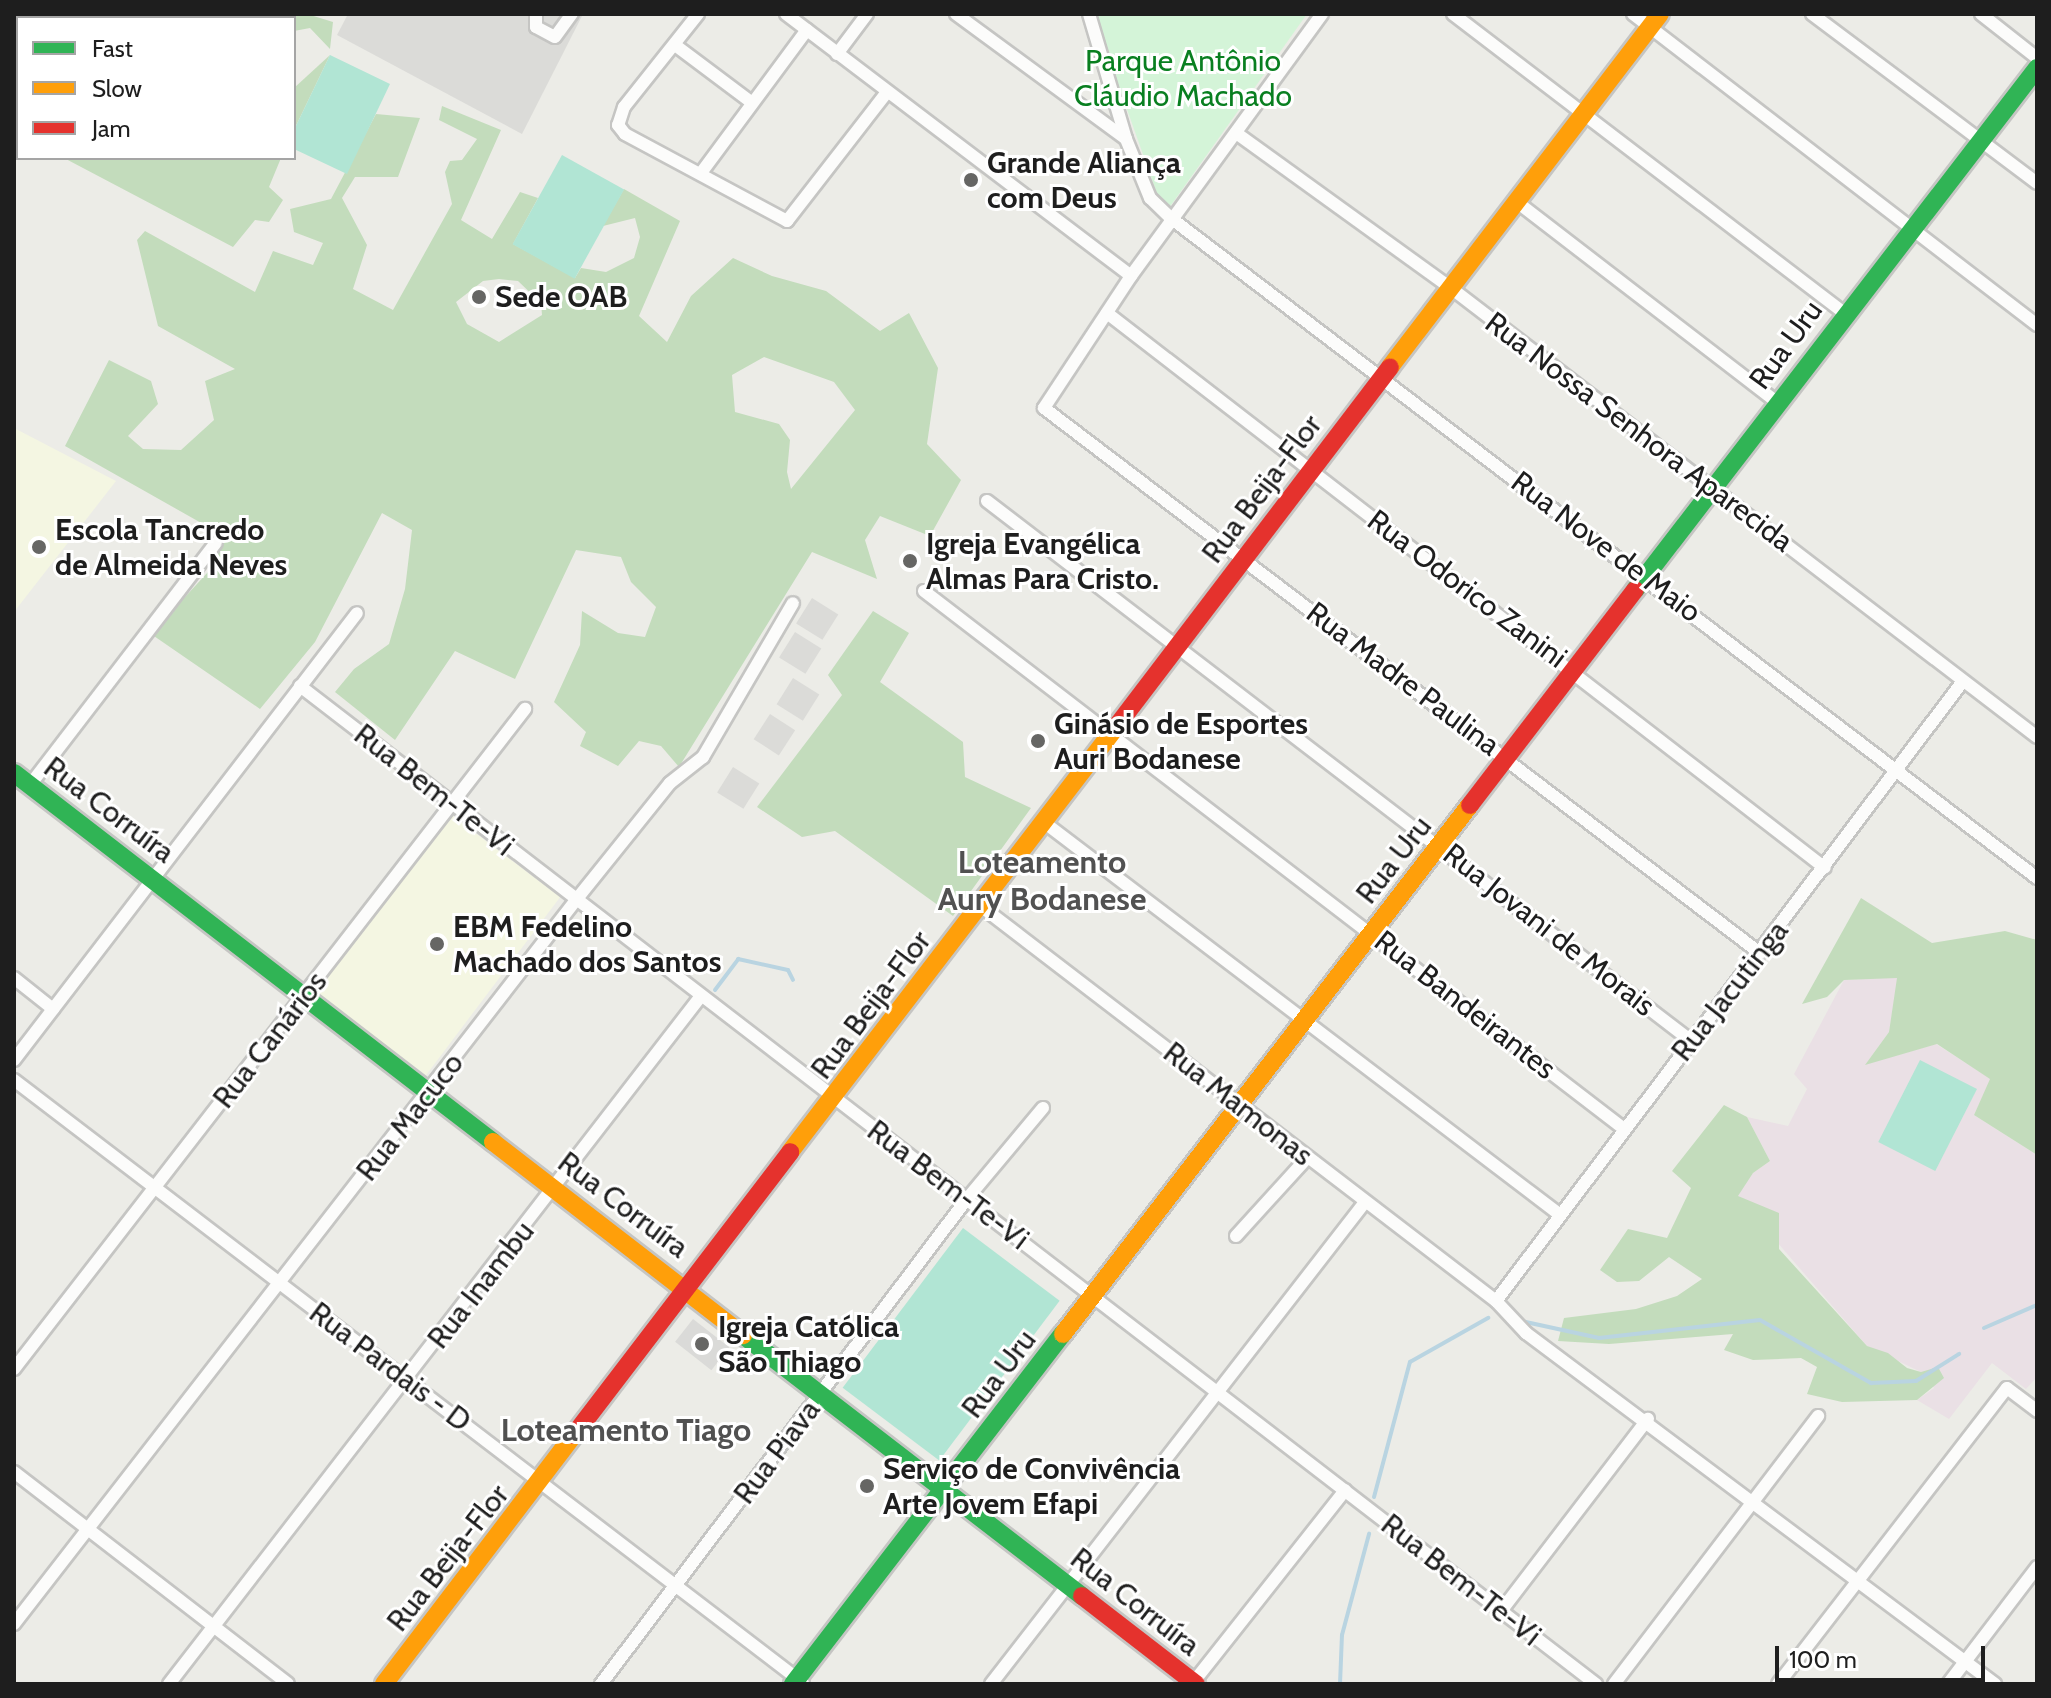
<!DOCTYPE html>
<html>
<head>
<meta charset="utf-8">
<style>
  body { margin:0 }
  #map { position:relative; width:2051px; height:1698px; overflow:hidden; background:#ecece7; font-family:Cabin,sans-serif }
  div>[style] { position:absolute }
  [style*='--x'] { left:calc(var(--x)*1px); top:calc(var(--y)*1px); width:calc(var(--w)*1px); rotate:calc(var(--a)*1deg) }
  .residential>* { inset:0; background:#dbdbd8; transform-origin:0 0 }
  .industrial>* { inset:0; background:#eae0e5 }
  .education>* { inset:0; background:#f4f6e2; transform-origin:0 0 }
  .religious>* { inset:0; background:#dadad8; transform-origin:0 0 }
  .forest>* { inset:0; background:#c3dcbc }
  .park>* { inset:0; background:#d4f4d8 }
  .pitch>* { inset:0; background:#b1e5d4; transform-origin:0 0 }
  .stream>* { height:4px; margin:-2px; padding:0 2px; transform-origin:2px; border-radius:2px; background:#b9d4e1 }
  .roads { filter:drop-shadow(2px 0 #c5c5c3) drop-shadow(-2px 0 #c5c5c3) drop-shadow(0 2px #c5c5c3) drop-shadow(0 -2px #c5c5c3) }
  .street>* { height:12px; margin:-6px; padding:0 6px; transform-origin:6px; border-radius:6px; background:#fcfcfb }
  .fast>* { height:18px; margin:-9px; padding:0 9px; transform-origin:9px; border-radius:9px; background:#30b455 }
  .slow>* { height:18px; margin:-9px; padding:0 9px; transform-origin:9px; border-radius:9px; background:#ff9f0a }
  .jam>* { height:18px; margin:-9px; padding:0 9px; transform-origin:9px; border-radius:9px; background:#e5322d }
  .dots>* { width:22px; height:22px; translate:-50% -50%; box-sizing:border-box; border:4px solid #fff; border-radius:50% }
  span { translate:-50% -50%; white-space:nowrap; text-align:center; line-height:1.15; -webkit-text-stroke:6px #fff; paint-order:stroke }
  .park-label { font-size:30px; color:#097f20 }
  .poi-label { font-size:30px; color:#1e1e1e; font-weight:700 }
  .left { translate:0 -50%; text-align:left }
  .street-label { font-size:30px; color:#1e1e1e }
  .neighbourhood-label { font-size:32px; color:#515151; font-weight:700 }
  .frame { position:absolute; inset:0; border:16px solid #1e1e1e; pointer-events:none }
  .legend { position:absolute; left:16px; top:16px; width:280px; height:144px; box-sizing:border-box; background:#fff; border:2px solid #a5a5a5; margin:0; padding:10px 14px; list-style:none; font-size:24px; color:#1e1e1e }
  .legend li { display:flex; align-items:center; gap:16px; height:40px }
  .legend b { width:40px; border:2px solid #a5a5a5 }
  .scale { position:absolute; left:1775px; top:1646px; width:210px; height:36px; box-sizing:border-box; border:4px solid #1e1e1e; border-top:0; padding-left:10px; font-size:24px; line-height:28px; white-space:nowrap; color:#1e1e1e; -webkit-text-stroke:6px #fff; paint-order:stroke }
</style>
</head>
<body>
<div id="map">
  <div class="residential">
    <div style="clip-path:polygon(348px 14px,583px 14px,522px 134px,337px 35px)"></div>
    <div style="left:812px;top:598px;width:31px;height:30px;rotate:32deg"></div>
    <div style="left:795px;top:632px;width:31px;height:30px;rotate:32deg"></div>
    <div style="left:793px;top:678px;width:31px;height:31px;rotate:32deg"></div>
    <div style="left:770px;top:714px;width:30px;height:30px;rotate:33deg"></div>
    <div style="left:733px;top:767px;width:31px;height:30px;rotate:32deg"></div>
  </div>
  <div class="industrial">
    <div style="clip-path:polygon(1898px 977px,1889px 1032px,1866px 1064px,1936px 1044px,1991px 1079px,1974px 1115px,2037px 1155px,2037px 1377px,2026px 1389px,1992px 1363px,1949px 1419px,1917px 1400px,1934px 1388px,1921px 1372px,1867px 1346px,1737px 1196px,1753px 1173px,1770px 1161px,1747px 1117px,1788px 1126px,1807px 1089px,1794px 1074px,1844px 980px)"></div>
  </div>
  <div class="education">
    <div style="clip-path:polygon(14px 428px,116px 481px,14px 612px)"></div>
    <div style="left:450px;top:814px;width:138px;height:223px;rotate:37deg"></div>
  </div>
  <div class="religious">
    <div style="left:693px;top:1319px;width:46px;height:29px;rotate:38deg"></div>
  </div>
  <div class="forest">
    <div style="clip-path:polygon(33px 14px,209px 14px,207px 18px)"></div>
    <div style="clip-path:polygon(243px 14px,307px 14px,333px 22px,330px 49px,310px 28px,294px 31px,294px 18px,241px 18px)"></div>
    <div style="clip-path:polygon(330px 55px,294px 130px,294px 88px)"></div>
    <div style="clip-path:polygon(evenodd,442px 106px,501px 130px,461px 220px,492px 239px,520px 192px,538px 198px,513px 244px,575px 278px,581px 268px,606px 272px,634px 258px,640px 237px,635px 218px,603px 226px,624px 189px,680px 221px,639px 316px,667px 342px,691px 296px,733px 258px,772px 276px,826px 291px,880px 331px,909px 313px,938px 368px,927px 444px,961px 480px,930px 536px,880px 516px,865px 540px,877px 579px,812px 552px,679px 767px,661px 746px,639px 741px,618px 766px,580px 746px,586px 732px,554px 702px,580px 645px,582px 611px,618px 633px,645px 637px,656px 607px,631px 582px,621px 557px,576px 550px,515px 679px,455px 651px,395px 740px,335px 692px,354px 669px,389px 644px,405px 589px,412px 530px,382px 513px,315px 642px,260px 709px,151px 634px,208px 572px,226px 537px,65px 446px,109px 360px,151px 381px,158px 404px,128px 436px,143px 449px,181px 450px,214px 420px,205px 381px,235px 369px,158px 326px,137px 240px,145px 231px,255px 292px,273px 251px,313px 265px,323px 243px,294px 232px,290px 209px,331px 199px,376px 114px,420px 118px,398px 177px,355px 177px,342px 198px,367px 245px,353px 289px,393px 310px,452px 204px,445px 172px,450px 161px,462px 160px,477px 139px,439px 120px,442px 106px,499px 279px,518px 281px,541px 303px,542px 315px,499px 342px,467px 324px,456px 302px,483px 281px,499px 279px,442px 106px,764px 357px,834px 382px,855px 410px,791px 489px,787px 472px,790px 440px,779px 424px,735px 412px,732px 375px,764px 357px)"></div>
    <div style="clip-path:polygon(64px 158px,281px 158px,269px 187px,283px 200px,269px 222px,255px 220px,233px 247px)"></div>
    <div style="clip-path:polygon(873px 611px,909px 633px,880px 682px,963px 742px,965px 777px,1031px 808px,953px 916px,835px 831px,802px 837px,757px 807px,842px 695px,828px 675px)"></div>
    <div style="clip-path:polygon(1861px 898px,1932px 943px,2005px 931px,2037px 940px,2037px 1155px,1974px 1115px,1990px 1079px,1937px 1044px,1865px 1065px,1889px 1032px,1897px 978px,1844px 980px,1827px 997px,1802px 1004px)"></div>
    <div style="clip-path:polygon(1724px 1105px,1747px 1117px,1770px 1161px,1753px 1173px,1738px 1196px,1779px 1213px,1779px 1249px,1867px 1346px,1888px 1353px,1907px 1368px,1921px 1372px,1938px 1367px,1944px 1378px,1917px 1400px,1842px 1402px,1807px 1394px,1817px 1367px,1801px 1358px,1753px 1360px,1724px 1350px,1733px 1334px,1609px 1344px,1558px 1341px,1564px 1318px,1636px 1309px,1677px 1296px,1702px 1279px,1669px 1257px,1639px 1281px,1617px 1282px,1600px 1270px,1628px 1229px,1667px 1238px,1691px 1188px,1672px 1171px)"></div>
  </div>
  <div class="park">
    <div style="clip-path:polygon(1093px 14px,1307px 14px,1169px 208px,1160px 202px)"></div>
  </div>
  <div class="pitch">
    <div style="clip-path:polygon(330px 55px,390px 84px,347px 174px,294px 149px,294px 130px)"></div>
    <div style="left:562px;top:155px;width:71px;height:102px;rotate:29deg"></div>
    <div style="left:1920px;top:1060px;width:64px;height:92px;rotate:27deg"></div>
    <div style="left:963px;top:1228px;width:121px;height:200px;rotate:37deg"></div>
  </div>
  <div class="stream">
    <div style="--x:715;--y:990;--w:39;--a:-53"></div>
    <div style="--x:738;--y:959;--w:51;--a:12.4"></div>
    <div style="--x:788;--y:970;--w:11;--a:63"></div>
    <div style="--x:1521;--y:1321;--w:80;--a:12.3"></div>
    <div style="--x:1599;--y:1338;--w:162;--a:-6.4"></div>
    <div style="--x:1760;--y:1320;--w:128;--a:29.6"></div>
    <div style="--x:1871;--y:1383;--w:45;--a:-2.5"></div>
    <div style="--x:1916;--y:1381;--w:51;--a:-32.1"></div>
    <div style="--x:1984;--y:1328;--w:58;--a:-23.5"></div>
    <div style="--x:1374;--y:1497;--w:140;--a:-75.1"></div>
    <div style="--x:1410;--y:1362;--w:90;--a:-29.4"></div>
    <div style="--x:1340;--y:1684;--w:49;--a:-87.7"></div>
    <div style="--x:1342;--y:1635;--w:105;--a:-75"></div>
  </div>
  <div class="roads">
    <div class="street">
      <div style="--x:536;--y:14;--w:13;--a:90"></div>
      <div style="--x:536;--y:27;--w:21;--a:28"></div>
      <div style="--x:555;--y:37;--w:29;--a:-54"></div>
      <div style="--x:698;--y:14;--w:119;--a:128.5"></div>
      <div style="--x:624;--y:107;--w:19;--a:108"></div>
      <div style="--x:618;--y:125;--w:11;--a:52"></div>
      <div style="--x:625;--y:134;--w:184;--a:28.2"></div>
      <div style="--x:787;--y:221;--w:163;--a:-52.2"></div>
      <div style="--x:786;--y:14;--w:433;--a:37.2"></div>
      <div style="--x:956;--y:14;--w:211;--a:36.3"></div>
      <div style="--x:1089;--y:14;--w:130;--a:73.5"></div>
      <div style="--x:1126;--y:139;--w:64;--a:67.9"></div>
      <div style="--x:1150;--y:198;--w:30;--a:44"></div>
      <div style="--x:1172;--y:219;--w:1087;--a:37.3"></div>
      <div style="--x:1322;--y:14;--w:324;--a:126.1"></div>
      <div style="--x:1131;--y:276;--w:158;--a:123.4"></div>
      <div style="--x:1044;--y:408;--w:900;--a:37.28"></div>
      <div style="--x:1453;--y:14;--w:492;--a:37.4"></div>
      <div style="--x:1633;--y:14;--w:510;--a:37.59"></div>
      <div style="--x:1812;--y:14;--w:281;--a:36.9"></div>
      <div style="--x:1981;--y:14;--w:71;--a:38.2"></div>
      <div style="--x:675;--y:45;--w:95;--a:36.9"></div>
      <div style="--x:837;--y:54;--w:50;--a:-53.1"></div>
      <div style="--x:1236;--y:133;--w:265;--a:35.8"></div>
      <div style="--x:1451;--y:288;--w:738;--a:37.46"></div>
      <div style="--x:701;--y:173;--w:178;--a:-53.5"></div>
      <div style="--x:1517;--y:202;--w:329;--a:37.6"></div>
      <div style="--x:1107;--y:313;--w:907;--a:37.7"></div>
      <div style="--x:987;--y:501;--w:886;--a:37.48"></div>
      <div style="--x:924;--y:591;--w:883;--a:37.54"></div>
      <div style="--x:300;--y:686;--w:1636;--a:37.6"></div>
      <div style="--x:30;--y:785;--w:305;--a:-52.5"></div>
      <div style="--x:1045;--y:823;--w:646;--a:37.26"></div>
      <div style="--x:982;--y:907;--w:648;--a:37.47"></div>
      <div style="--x:1496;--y:1301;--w:44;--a:46.8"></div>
      <div style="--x:1526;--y:1333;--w:586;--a:36.81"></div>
      <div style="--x:14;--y:978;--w:50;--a:38.5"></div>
      <div style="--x:14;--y:1060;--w:563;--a:-52.5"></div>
      <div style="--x:14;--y:1080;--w:993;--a:37.39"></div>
      <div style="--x:1236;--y:1236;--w:105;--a:-47.7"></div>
      <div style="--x:1496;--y:1301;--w:776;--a:-53.01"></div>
      <div style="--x:14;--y:1369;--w:835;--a:-52.25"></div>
      <div style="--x:14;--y:1472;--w:346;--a:37.7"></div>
      <div style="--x:1501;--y:1611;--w:242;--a:-52.6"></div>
      <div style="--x:14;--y:1624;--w:917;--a:-52.18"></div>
      <div style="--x:576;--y:900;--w:150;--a:-51.2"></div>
      <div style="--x:670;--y:783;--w:42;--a:-38.2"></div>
      <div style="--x:703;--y:757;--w:178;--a:-59.7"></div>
      <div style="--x:169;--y:1684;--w:870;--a:-52.29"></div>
      <div style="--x:601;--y:1684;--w:606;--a:-52.98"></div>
      <div style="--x:966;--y:1200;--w:120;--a:-50.1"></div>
      <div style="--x:991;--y:1684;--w:610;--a:-52.19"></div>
      <div style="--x:1192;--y:1684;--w:247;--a:-51.7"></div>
      <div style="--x:1614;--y:1684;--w:337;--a:-52.7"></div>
      <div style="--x:1778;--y:1684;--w:374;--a:-52.3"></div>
      <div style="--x:2007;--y:1388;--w:38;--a:37"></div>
      <div style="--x:1948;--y:1684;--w:147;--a:-52.7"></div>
    </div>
    <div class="fast">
      <div style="--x:1635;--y:590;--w:659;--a:-52.4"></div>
      <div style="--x:14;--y:773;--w:605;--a:37.61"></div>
      <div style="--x:743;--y:1335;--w:428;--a:37.6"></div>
      <div style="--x:793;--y:1684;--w:442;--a:-52.4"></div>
    </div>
    <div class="slow">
      <div style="--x:1390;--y:367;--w:444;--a:-52.6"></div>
      <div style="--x:493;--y:1142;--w:316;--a:37.7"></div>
      <div style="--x:790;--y:1152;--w:536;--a:-52.51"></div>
      <div style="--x:1063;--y:1334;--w:667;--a:-52.43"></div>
      <div style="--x:384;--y:1684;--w:313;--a:-52.7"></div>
    </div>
    <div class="jam">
      <div style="--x:1116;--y:727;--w:452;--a:-52.7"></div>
      <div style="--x:1470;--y:805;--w:271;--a:-52.5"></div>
      <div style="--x:574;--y:1435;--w:356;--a:-52.6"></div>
      <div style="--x:1082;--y:1596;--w:144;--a:37.7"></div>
    </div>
  </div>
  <div class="dots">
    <div style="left:971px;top:180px;background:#666664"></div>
    <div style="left:479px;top:297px;background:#666664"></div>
    <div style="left:39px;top:547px;background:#666664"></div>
    <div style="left:910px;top:561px;background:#666664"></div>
    <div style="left:1038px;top:741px;background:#666664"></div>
    <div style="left:437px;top:944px;background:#666664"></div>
    <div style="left:702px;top:1344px;background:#666664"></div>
    <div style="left:867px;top:1486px;background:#666664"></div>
  </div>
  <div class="park-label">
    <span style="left:1183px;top:78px">Parque Antônio<br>Cláudio Machado</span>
  </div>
  <div class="poi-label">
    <span class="left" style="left:987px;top:180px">Grande Aliança<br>com Deus</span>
    <span class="left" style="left:495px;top:297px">Sede OAB</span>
    <span class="left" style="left:55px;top:547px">Escola Tancredo<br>de Almeida Neves</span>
    <span class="left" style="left:926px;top:561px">Igreja Evangélica<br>Almas Para Cristo.</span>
    <span class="left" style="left:1054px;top:741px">Ginásio de Esportes<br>Auri Bodanese</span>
    <span class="left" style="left:453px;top:944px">EBM Fedelino<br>Machado dos Santos</span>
    <span class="left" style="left:718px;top:1344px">Igreja Católica<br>São Thiago</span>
    <span class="left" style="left:883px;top:1486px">Serviço de Convivência<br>Arte Jovem Efapi</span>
  </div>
  <div class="street-label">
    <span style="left:1786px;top:345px;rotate:-54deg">Rua Uru</span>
    <span style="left:1639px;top:432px;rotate:37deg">Rua Nossa Senhora Aparecida</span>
    <span style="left:1262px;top:489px;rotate:-53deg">Rua Beija-Flor</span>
    <span style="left:1606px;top:547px;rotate:37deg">Rua Nove de Maio</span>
    <span style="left:1467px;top:589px;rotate:37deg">Rua Odorico Zanini</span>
    <span style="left:1403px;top:679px;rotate:37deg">Rua Madre Paulina</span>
    <span style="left:434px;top:790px;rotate:38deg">Rua Bem-Te-Vi</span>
    <span style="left:109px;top:810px;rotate:37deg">Rua Corruíra</span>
    <span style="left:1394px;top:860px;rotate:-52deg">Rua Uru</span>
    <span style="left:1549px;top:930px;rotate:38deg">Rua Jovani de Morais</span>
    <span style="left:1730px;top:991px;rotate:-52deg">Rua Jacutinga</span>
    <span style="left:871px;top:1005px;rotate:-53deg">Rua Beija-Flor</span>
    <span style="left:1465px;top:1005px;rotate:38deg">Rua Bandeirantes</span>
    <span style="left:270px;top:1040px;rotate:-52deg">Rua Canários</span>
    <span style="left:1238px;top:1104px;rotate:38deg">Rua Mamonas</span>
    <span style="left:410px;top:1117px;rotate:-52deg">Rua Macuco</span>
    <span style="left:948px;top:1185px;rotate:37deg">Rua Bem-Te-Vi</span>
    <span style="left:623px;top:1205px;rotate:37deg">Rua Corruíra</span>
    <span style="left:481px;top:1285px;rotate:-52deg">Rua Inambu</span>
    <span style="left:390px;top:1367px;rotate:37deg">Rua Pardais - D</span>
    <span style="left:999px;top:1374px;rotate:-53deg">Rua Uru</span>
    <span style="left:777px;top:1452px;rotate:-53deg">Rua Piava</span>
    <span style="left:448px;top:1558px;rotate:-52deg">Rua Beija-Flor</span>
    <span style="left:1461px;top:1580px;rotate:38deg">Rua Bem-Te-Vi</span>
    <span style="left:1135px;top:1602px;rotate:38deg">Rua Corruíra</span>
  </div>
  <div class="neighbourhood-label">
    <span style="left:1042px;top:881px">Loteamento<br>Aury Bodanese</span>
    <span style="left:626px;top:1430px">Loteamento Tiago</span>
  </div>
  <div class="frame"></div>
  <ul class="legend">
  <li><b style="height:10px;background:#30b455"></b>Fast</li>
  <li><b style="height:10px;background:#ff9f0a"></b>Slow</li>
  <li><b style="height:10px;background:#e5322d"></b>Jam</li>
  </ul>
  <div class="scale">100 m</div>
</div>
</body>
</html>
